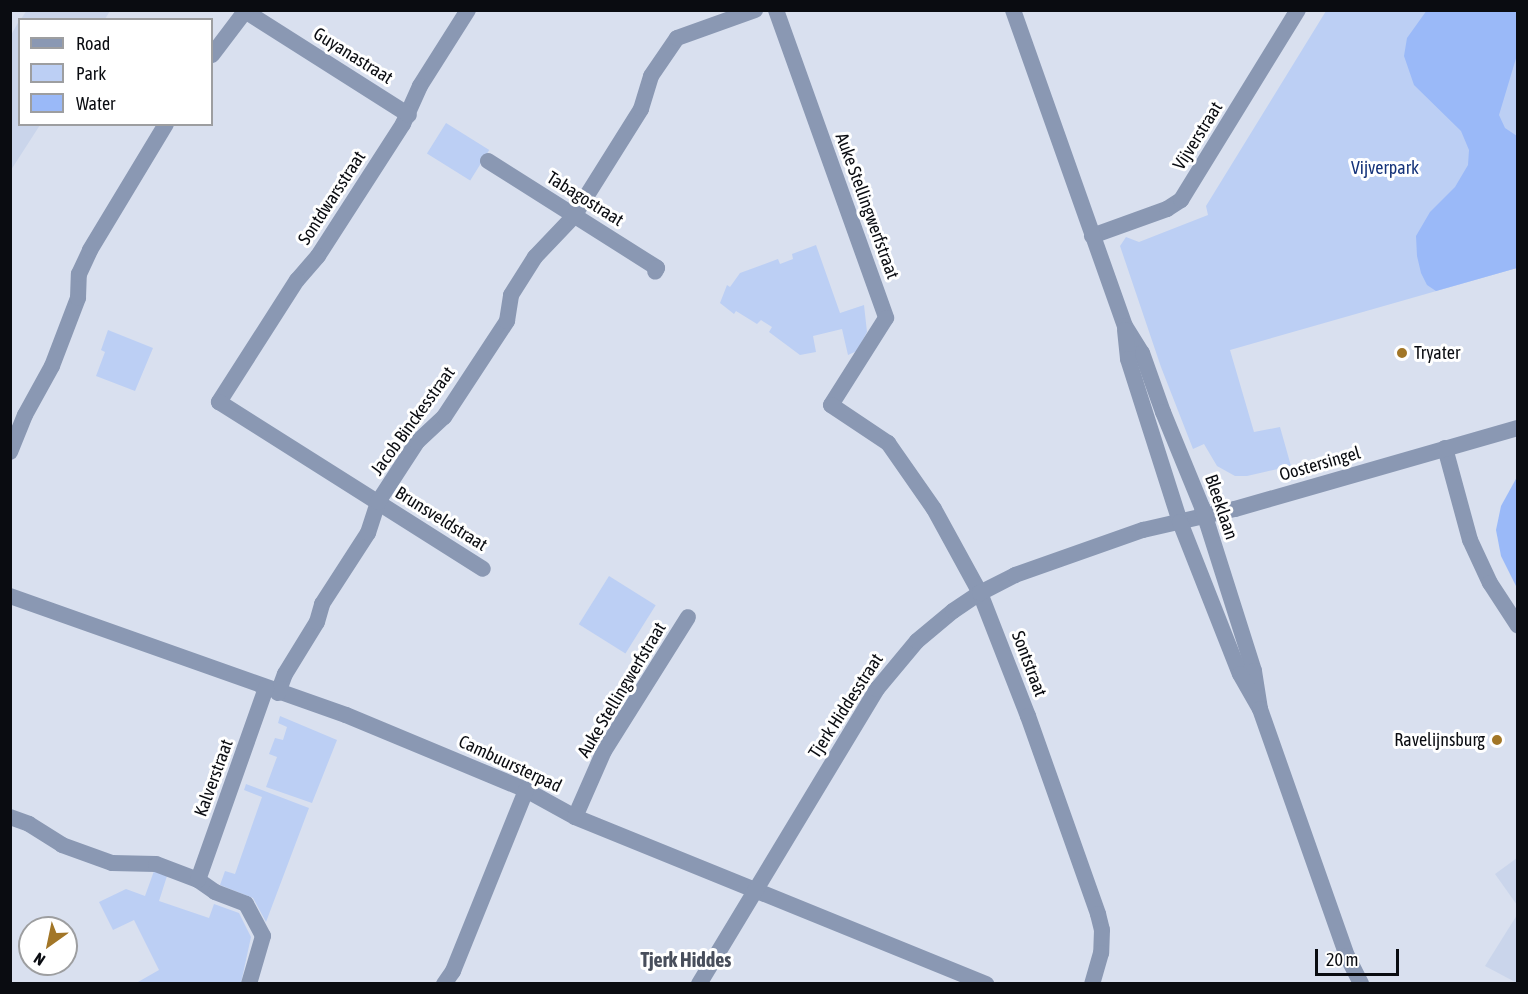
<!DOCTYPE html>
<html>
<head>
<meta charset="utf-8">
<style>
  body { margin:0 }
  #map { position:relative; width:1528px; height:994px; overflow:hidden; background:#d9e0ef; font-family:"Asap Condensed",sans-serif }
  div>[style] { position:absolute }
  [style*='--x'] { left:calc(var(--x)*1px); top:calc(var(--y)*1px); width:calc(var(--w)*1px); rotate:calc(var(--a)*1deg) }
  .built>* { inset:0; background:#cad5eb }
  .green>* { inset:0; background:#bccff4; transform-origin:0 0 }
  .water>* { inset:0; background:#9ab9f8 }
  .minor>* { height:16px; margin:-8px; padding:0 8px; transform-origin:8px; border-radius:8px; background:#8a98b3 }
  .tertiary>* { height:16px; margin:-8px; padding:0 8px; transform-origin:8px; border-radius:8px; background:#8a98b3 }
  .dots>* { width:16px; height:16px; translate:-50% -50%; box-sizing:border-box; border:3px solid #fff; border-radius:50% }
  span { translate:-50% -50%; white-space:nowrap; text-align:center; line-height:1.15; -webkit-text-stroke:6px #fff; paint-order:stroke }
  .street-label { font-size:18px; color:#0a0c11 }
  .park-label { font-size:18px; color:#15337a }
  .poi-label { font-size:18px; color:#0a0c11 }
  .left { translate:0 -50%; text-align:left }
  .right { translate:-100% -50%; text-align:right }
  .neighbourhood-label { font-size:20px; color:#484e5b; font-weight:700 }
  .frame { position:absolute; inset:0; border:12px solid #0a0c11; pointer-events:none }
  .legend { position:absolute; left:18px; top:18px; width:195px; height:108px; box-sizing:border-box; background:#fff; border:2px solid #9d9ea0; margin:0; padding:8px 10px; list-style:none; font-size:18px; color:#0a0c11 }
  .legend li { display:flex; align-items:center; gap:12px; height:30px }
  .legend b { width:30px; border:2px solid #9d9ea0 }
  .north { position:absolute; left:18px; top:916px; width:60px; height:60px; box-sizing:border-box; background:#fff; border:2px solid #9d9ea0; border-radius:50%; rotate:213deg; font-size:16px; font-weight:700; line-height:24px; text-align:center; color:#0a0c11 }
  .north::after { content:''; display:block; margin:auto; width:21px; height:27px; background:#a27627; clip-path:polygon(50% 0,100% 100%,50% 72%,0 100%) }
  .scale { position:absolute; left:1315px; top:949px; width:84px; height:27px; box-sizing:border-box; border:3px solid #0a0c11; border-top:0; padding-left:8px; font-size:18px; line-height:21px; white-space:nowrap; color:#0a0c11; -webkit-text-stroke:4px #fff; paint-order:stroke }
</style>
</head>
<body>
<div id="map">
  <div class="built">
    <div style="clip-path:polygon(27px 10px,110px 10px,110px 11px,105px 19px,21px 19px)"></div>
    <div style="clip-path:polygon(19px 21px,20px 124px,40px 125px,11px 170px,11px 35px)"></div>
    <div style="clip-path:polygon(1517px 858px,1517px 905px,1495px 874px)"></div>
    <div style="clip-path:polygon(1517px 915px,1517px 983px,1485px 966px)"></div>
  </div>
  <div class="green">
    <div style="clip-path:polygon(1326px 11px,1517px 11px,1517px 268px,1230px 350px,1254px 432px,1280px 427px,1291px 466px,1247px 476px,1235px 476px,1217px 466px,1204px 444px,1193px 449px,1161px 367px,1120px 246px,1126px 237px,1139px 242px,1208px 215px,1206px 206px)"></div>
    <div style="left:446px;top:123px;width:51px;height:36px;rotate:32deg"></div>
    <div style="clip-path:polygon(816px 245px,840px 313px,864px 305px,867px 332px,857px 351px,848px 355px,842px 329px,813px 336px,816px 352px,800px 355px,769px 332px,772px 327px,761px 320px,757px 324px,736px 311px,734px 314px,720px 303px,727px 285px,730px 287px,740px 273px,778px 259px,780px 264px,793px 259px,792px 254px)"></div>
    <div style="clip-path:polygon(108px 330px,153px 348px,135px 391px,96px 376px,105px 352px,101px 350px)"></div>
    <div style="left:609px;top:576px;width:55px;height:57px;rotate:32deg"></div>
    <div style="clip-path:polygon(280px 716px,337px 740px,312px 803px,266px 787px,277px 757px,269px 754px,275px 738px,283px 740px,287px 727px,278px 723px)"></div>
    <div style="clip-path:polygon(246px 784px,309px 808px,266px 922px,253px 898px,220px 885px,225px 871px,235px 874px,262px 797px,244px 790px)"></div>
    <div style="clip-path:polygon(154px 871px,167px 876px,159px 901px,209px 918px,214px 904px,239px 913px,251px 937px,241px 983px,139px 983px,138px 982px,159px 970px,134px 920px,113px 930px,99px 902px,126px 889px,145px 896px)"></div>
  </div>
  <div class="water">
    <div style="clip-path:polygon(1427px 10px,1518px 11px,1517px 55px,1499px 115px,1505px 128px,1517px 136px,1517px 268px,1436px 291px,1427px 285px,1421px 273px,1417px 256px,1416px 236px,1430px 212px,1455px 187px,1468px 165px,1469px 150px,1461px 131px,1414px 85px,1404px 56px,1407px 38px)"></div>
    <div style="clip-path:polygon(1517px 477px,1517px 588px,1501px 556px,1496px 530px,1501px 506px)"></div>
  </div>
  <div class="minor">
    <div style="--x:468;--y:10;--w:90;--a:122.3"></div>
    <div style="--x:420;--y:86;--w:42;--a:114.1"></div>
    <div style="--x:403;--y:124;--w:157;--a:122.8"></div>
    <div style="--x:318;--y:256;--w:32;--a:131"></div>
    <div style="--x:297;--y:280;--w:145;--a:122.6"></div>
    <div style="--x:219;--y:402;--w:312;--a:32.3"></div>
    <div style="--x:776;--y:10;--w:327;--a:70.3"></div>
    <div style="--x:886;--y:318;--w:103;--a:122.3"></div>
    <div style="--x:831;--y:405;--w:69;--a:33.7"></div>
    <div style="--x:888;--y:443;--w:80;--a:55.1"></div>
    <div style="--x:934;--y:509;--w:96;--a:61.3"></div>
    <div style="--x:980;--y:593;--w:132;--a:68.7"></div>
    <div style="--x:1028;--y:716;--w:210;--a:70.5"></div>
    <div style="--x:1098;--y:914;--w:16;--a:76"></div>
    <div style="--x:1102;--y:930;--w:23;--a:92"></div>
    <div style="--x:1101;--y:953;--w:32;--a:106"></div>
    <div style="--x:245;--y:11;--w:194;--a:32.4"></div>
    <div style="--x:212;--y:55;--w:56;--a:-52.9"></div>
    <div style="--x:488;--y:161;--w:200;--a:32.3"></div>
    <div style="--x:657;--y:268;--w:4;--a:117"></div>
    <div style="--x:1092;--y:236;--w:80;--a:-19.8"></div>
    <div style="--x:1167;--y:209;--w:17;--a:-33"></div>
    <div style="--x:1181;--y:200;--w:223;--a:-58.4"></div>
    <div style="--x:1445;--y:448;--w:95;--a:74.8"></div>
    <div style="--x:1470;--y:540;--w:47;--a:65.1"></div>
    <div style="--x:1490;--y:583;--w:51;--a:56.9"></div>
    <div style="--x:10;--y:452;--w:40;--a:-68"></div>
    <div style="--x:25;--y:415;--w:56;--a:-61.1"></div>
    <div style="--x:52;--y:366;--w:73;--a:-69.1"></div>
    <div style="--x:78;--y:298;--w:24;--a:-88"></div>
    <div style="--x:79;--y:274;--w:26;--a:-65"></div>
    <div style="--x:90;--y:250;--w:147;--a:-58.9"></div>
    <div style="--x:10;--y:596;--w:356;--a:19.5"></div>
    <div style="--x:346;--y:715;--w:195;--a:22.6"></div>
    <div style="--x:526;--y:790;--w:56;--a:28.9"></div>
    <div style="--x:575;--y:817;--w:444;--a:22.1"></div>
    <div style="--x:278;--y:693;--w:20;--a:-70"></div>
    <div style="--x:285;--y:674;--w:61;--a:-58.4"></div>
    <div style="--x:317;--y:622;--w:19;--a:-74"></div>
    <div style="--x:322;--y:604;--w:85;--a:-57.1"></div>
    <div style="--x:368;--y:533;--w:33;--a:-72"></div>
    <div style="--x:378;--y:502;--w:72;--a:-57"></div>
    <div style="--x:417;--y:442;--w:37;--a:-43"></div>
    <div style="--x:444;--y:417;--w:115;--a:-56.7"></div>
    <div style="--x:507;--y:321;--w:26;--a:-81"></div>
    <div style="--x:511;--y:295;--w:45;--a:-57.7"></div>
    <div style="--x:535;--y:257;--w:57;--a:-46.4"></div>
    <div style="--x:574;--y:216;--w:126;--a:-57.9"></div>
    <div style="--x:641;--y:109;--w:34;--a:-73"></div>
    <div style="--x:651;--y:76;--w:46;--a:-55.6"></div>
    <div style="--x:677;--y:38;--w:83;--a:-19.7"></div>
    <div style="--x:10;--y:817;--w:20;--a:20"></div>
    <div style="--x:29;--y:824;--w:39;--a:32"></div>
    <div style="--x:62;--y:845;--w:53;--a:19.8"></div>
    <div style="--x:112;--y:863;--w:44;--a:1.3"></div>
    <div style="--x:156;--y:864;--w:45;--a:20.9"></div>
    <div style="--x:198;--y:880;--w:21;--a:35"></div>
    <div style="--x:215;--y:892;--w:33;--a:21"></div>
    <div style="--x:246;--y:904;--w:36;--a:62"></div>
    <div style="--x:263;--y:936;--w:50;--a:106.3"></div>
    <div style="--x:575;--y:817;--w:72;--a:-66.3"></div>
    <div style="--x:604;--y:751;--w:158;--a:-57.9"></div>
    <div style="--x:198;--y:880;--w:204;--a:-70.5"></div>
    <div style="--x:444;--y:984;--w:16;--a:-55"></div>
    <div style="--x:453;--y:971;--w:195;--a:-68"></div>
    <div style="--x:699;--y:984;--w:345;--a:-58.9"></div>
    <div style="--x:877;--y:689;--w:62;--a:-50.2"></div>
    <div style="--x:917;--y:641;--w:47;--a:-39.8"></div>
    <div style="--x:953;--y:611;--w:32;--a:-34"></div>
    <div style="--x:980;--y:593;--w:39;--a:-27"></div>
    <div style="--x:1015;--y:575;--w:136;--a:-19.4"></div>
    <div style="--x:1143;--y:530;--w:94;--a:-12.9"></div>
    <div style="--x:1235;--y:509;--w:294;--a:-16"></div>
  </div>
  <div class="tertiary">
    <div style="--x:1013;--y:10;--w:335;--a:70.5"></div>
    <div style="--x:1125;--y:326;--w:32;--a:58"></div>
    <div style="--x:1142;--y:353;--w:63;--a:70.4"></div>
    <div style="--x:1163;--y:412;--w:103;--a:67.7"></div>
    <div style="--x:1202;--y:507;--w:172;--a:72.4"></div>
    <div style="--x:1254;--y:671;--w:38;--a:81"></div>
    <div style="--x:1125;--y:330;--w:29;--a:84"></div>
    <div style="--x:1128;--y:359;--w:171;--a:72.3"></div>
    <div style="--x:1180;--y:522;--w:163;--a:68.5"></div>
    <div style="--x:1240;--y:674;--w:40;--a:60.3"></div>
    <div style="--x:1260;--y:709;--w:262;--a:70.6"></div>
    <div style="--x:1347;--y:956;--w:31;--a:63"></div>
  </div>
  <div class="dots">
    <div style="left:1402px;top:353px;background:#a27627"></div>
    <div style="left:1497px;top:740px;background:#a27627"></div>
  </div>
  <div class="street-label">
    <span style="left:353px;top:56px;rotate:32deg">Guyanastraat</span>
    <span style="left:1198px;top:136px;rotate:-58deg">Vijverstraat</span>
    <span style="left:332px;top:198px;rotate:-57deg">Sontdwarsstraat</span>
    <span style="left:585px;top:199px;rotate:32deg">Tabagostraat</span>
    <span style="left:867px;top:206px;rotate:70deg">Auke Stellingwerfstraat</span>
    <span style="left:413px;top:421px;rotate:-54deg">Jacob Binckesstraat</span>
    <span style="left:1320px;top:464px;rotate:-16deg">Oostersingel</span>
    <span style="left:1221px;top:507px;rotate:71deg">Bleeklaan</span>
    <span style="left:441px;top:519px;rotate:32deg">Brunsveldstraat</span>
    <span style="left:1029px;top:664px;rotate:69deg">Sontstraat</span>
    <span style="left:622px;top:690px;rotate:-59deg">Auke Stellingwerfstraat</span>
    <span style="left:846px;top:706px;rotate:-57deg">Tjerk Hiddesstraat</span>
    <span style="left:510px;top:764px;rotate:25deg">Cambuursterpad</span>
    <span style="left:214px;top:778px;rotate:-70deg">Kalverstraat</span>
  </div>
  <div class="park-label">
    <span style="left:1385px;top:168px">Vijverpark</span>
  </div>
  <div class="poi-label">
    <span class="left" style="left:1414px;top:353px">Tryater</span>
    <span class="right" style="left:1485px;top:740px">Ravelijnsburg</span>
  </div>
  <div class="neighbourhood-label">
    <span style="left:686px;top:959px">Tjerk Hiddes</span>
  </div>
  <div class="frame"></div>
  <ul class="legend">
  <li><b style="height:8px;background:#8a98b3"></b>Road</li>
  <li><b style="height:16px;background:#bccff4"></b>Park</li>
  <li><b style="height:16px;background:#9ab9f8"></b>Water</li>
  </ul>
  <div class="north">N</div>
  <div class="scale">20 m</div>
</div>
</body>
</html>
